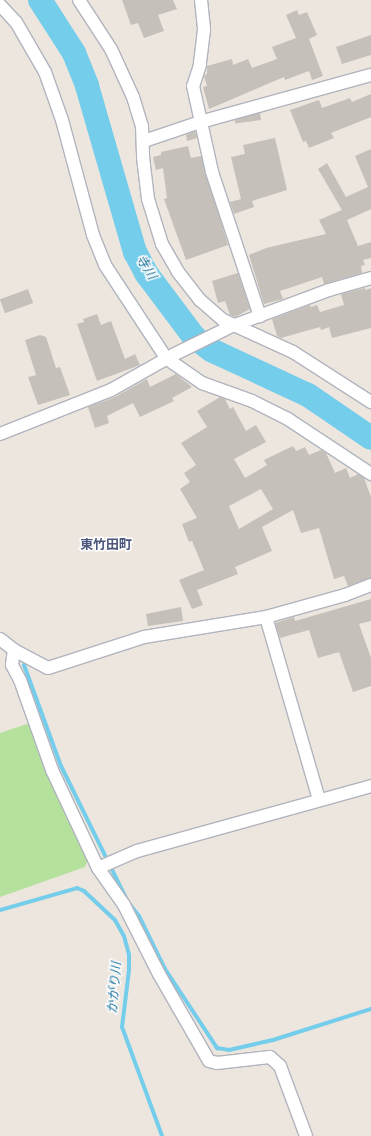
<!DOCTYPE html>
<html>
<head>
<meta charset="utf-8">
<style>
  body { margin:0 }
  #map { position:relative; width:371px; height:1136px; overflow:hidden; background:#ece6de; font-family:"Alegreya Sans","Noto Sans JP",sans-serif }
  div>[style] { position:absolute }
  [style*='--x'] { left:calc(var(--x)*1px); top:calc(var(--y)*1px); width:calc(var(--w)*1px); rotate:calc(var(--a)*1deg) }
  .green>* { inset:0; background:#b4e19c }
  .stream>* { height:4px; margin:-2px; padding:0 2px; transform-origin:2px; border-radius:2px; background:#74cdeb }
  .river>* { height:24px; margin:-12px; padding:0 12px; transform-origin:12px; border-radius:12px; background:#74cdeb }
  .building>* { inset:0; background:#c5c0b9; transform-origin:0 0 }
  .roads { filter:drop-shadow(1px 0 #b1b4be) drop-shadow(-1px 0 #b1b4be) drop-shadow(0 1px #b1b4be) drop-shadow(0 -1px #b1b4be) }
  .minor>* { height:12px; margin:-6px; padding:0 6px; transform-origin:6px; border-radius:6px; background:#fff }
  span { translate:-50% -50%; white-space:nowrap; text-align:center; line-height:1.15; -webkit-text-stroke:3px #fff; paint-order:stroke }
  .water-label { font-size:13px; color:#116c99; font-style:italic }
  .neighbourhood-label { font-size:13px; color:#4c557b; font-weight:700 }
</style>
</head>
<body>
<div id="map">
  <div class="green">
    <div style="clip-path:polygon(30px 723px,64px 811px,88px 859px,85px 867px,0 897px,0 733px)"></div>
  </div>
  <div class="stream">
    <div style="--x:24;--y:665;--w:108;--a:69.9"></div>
    <div style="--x:61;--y:766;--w:152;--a:63.8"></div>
    <div style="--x:128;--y:902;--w:18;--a:52"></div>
    <div style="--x:139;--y:916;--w:59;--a:63.9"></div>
    <div style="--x:165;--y:969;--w:95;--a:56.6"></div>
    <div style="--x:217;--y:1048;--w:12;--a:9"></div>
    <div style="--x:229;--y:1050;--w:45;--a:-12.8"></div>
    <div style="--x:273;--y:1040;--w:103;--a:-17.6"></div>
    <div style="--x:0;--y:910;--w:80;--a:-15.9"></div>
    <div style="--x:77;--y:888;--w:8;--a:23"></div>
    <div style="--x:84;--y:891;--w:42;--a:43.1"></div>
    <div style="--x:115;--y:920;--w:18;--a:61"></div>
    <div style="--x:124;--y:936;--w:20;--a:75"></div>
    <div style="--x:129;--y:955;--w:15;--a:90"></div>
    <div style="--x:129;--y:970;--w:57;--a:97"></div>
    <div style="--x:122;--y:1027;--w:116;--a:69.8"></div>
  </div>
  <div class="river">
    <div style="--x:40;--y:0;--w:63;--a:57.3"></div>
    <div style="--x:74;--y:53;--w:35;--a:68"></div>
    <div style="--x:87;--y:86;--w:173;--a:73.9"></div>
    <div style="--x:135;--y:252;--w:24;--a:62"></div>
    <div style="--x:146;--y:273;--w:80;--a:53.1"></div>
    <div style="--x:194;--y:337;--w:21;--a:37"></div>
    <div style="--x:211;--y:350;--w:107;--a:24.9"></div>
    <div style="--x:308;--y:395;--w:76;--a:34.3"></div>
  </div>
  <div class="building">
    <div style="clip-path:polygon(122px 0,173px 0,177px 9px,158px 15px,164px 31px,144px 38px,138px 23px,131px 25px)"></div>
    <div style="clip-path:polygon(297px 10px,299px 15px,307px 12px,317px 35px,309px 39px,323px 76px,312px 80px,309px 71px,285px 80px,284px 77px,209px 109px,203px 87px,207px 86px,204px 76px,207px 74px,207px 66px,232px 59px,233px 65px,248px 59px,252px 68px,277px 59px,272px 47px,296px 38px,286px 15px)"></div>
    <div style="clip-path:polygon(371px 35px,371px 55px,342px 64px,336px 47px)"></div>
    <div style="clip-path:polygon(371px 94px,371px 117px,331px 133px,334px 138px,309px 148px,306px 141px,303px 142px,290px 110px,319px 100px,322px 108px,350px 98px,352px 102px)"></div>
    <div style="left:260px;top:113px;width:7px;height:26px;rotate:82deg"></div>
    <div style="clip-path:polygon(195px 131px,197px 138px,187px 141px,186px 135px)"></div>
    <div style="clip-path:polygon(275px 138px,287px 190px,252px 201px,254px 207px,234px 214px,230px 202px,241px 199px,231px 157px,245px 154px,243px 145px)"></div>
    <div style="clip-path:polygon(188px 146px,191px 158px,201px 156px,228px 245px,186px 260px,164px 199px,167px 198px,163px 168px,156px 170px,153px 157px,161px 155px,161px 152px)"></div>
    <div style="clip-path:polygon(371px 149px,371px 209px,347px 220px,358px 246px,371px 242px,371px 258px,363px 260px,365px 265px,361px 266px,362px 273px,324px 284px,322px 277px,280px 291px,283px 299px,264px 304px,249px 255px,266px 248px,326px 234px,319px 220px,342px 210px,318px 169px,327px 163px,346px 197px,368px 187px,355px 156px)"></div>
    <div style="clip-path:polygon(238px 273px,250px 309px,235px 317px,230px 315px,225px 301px,218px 303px,212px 281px)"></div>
    <div style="clip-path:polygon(365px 288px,366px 290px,371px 288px,371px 328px,332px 338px,329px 327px,321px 330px,320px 327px,281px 338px,277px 336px,272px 319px,310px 305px,311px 307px,317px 305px,320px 312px,344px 305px,341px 294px)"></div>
    <div style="left:28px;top:289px;width:15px;height:30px;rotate:70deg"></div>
    <div style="clip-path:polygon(97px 314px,101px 325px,111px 321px,125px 359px,135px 354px,140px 365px,97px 381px,77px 324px,84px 322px,83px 319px)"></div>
    <div style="clip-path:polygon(40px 335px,46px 337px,56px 368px,60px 367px,70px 395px,38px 405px,28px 377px,36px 375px,25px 340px)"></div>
    <div style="clip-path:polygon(176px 374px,192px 387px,172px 398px,174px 401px,140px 417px,133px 403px,107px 416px,109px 423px,95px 428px,88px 407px,115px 397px,147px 379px,150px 387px)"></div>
    <div style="clip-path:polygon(evenodd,220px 397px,225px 399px,230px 409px,233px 407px,246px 431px,256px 425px,266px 442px,234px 459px,245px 478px,267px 465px,264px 460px,293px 446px,296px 451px,305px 447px,309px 455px,321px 450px,326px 453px,335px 473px,346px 468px,350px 478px,358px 474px,364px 478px,371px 497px,371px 578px,348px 586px,344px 576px,334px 579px,319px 528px,301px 533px,293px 510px,262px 527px,272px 551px,235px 567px,238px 574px,197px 590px,203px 605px,192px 609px,179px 580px,204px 570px,192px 541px,189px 542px,182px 524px,197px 518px,180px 489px,190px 482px,184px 473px,196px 465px,181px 443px,207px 427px,197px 411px,220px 397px,261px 489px,273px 509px,239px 529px,229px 506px,261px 489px)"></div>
    <div style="clip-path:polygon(371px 599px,371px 621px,359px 624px,371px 658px,371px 686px,353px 692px,339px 652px,318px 658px,309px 630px,280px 638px,275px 623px,294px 617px,295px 621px)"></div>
    <div style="clip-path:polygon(181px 607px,183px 621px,148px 626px,146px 614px)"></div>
  </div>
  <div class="roads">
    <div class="minor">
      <div style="--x:79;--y:0;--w:59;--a:56.9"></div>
      <div style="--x:111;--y:49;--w:53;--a:65.4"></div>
      <div style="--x:133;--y:97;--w:30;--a:73"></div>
      <div style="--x:142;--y:126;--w:31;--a:88"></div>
      <div style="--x:143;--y:157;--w:42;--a:83.2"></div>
      <div style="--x:148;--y:199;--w:47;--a:72.7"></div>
      <div style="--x:162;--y:244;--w:32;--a:60"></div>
      <div style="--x:178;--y:272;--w:36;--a:52"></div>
      <div style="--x:200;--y:300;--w:30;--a:41"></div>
      <div style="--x:223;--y:320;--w:77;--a:24.6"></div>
      <div style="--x:293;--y:352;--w:93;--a:32.7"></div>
      <div style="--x:201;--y:0;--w:30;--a:84"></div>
      <div style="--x:204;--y:30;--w:35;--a:97"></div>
      <div style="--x:200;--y:65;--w:22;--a:108"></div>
      <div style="--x:193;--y:86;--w:88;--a:77.5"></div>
      <div style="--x:212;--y:172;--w:152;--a:71.6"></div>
      <div style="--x:0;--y:5;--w:23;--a:47"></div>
      <div style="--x:16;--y:22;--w:58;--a:59.9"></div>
      <div style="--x:45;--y:72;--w:51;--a:70.5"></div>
      <div style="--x:62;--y:120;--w:119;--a:74.9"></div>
      <div style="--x:93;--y:235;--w:32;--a:68"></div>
      <div style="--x:105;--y:265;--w:111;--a:56.7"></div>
      <div style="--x:166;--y:358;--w:44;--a:34.8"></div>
      <div style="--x:202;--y:383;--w:53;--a:19.8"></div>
      <div style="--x:252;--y:401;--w:40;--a:26.6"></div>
      <div style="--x:288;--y:419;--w:100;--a:33.5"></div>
      <div style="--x:144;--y:141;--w:59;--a:-18.7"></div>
      <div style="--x:200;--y:122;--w:177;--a:-15.4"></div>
      <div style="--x:0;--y:434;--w:119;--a:-21.6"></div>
      <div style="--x:111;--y:390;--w:71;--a:-29.4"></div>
      <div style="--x:173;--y:355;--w:66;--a:-26.2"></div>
      <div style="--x:232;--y:326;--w:103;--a:-20.4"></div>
      <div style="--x:329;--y:290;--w:44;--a:-15.9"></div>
      <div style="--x:266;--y:617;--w:190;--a:73.8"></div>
      <div style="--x:0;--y:639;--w:18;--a:38"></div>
      <div style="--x:14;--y:650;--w:38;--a:28"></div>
      <div style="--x:48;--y:668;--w:101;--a:-17.9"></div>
      <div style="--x:144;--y:637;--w:124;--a:-9.3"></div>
      <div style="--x:266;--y:617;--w:82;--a:-15.6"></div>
      <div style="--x:345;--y:595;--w:28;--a:-21"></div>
      <div style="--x:14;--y:650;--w:15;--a:98"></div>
      <div style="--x:12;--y:665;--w:17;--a:62"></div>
      <div style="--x:20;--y:680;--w:96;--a:70.4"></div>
      <div style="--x:52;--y:770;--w:108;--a:64.9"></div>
      <div style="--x:98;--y:868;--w:45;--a:54.9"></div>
      <div style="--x:124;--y:905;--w:77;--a:63.1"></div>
      <div style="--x:159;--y:974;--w:100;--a:60.1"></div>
      <div style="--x:209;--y:1061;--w:8;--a:14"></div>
      <div style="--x:217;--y:1063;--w:53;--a:-6.5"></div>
      <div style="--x:270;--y:1057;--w:13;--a:42"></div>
      <div style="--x:280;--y:1066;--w:75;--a:69.6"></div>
      <div style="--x:98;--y:868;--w:43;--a:-23.6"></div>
      <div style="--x:137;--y:851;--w:243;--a:-15.5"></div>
    </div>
  </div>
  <div class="water-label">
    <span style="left:145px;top:268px;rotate:59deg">寺川</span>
    <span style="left:116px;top:988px;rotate:-85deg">かがり川</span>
  </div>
  <div class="neighbourhood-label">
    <span style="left:106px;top:546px">東竹田町</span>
  </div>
</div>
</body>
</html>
